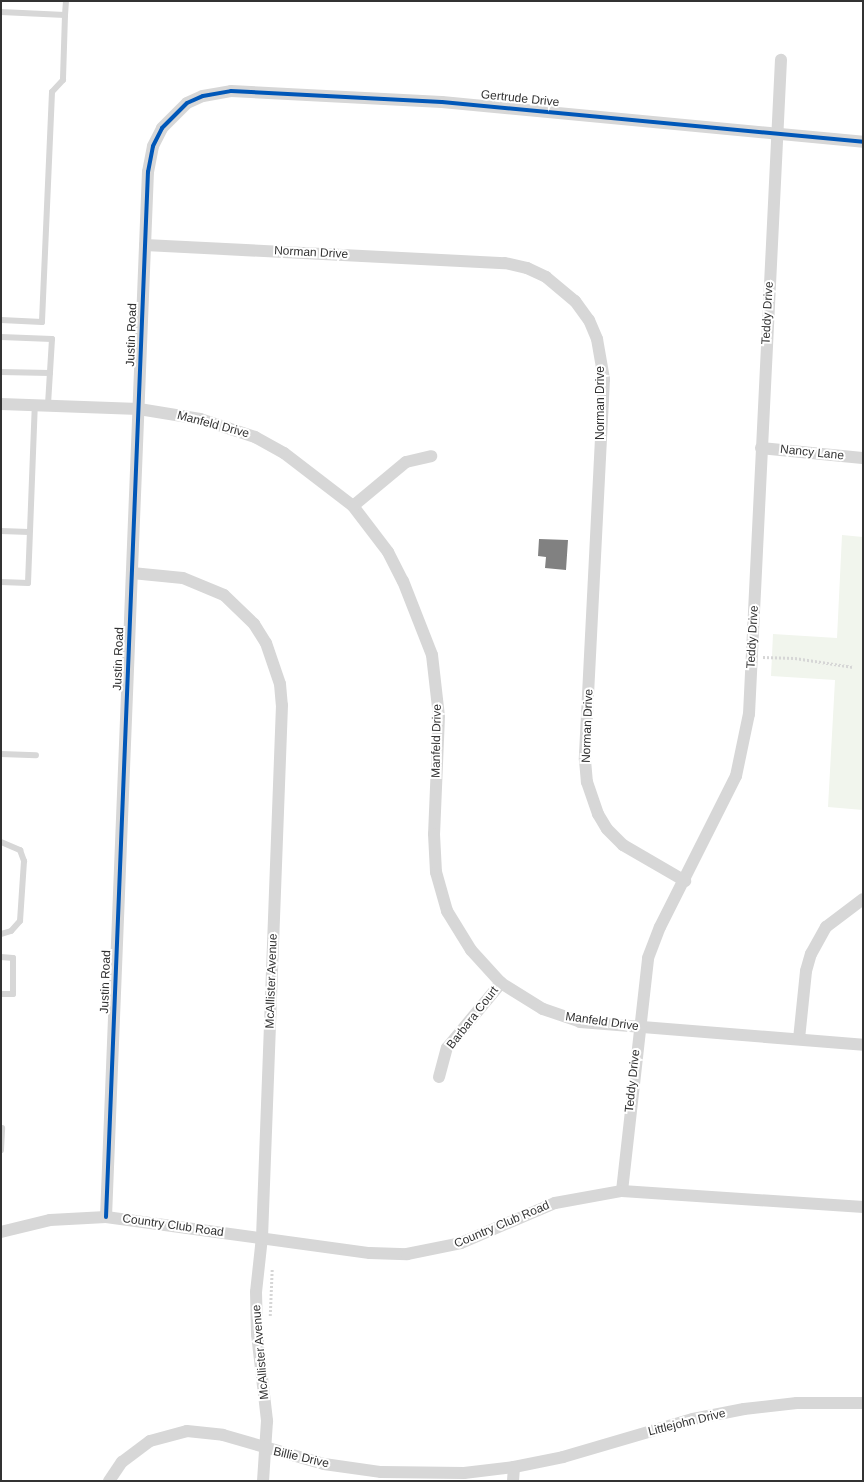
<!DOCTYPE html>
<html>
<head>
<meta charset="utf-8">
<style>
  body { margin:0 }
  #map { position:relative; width:864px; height:1482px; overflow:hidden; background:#fff; font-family:Arial,sans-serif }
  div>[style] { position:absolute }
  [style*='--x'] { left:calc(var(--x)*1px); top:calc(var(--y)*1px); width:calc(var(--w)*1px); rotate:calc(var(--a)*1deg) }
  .green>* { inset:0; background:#f1f5ed }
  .building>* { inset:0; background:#818181 }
  .path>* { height:2.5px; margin-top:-1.25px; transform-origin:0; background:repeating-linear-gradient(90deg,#d6d6d6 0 2px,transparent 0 4px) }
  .lane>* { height:6px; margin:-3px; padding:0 3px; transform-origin:3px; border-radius:3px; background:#d7d7d7 }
  .street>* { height:12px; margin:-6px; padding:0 6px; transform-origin:6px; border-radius:6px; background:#d7d7d7 }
  .cycleway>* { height:4px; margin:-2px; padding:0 2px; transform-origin:2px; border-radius:2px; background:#0057b8 }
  span { translate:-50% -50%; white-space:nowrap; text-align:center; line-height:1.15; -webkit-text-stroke:4px #fff; paint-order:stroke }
  .street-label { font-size:12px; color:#333 }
  .frame { position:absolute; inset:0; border:2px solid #333; pointer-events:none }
</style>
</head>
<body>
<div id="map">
  <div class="green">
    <div style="clip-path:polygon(842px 535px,863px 537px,863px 810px,828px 807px,835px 680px,771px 676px,773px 634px,837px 638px)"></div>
  </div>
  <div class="building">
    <div style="clip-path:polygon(539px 539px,568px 540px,566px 570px,545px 568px,546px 557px,538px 556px)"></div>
  </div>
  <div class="path">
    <div style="--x:763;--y:657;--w:32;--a:2"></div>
    <div style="--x:795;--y:658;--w:59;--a:8.8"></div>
    <div style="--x:270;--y:1316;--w:47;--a:-87.6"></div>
  </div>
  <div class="lane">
    <div style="--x:1;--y:12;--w:64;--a:2.7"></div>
    <div style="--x:65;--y:15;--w:65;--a:91.8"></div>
    <div style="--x:63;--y:80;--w:16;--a:133"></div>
    <div style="--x:52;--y:92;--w:230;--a:92.5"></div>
    <div style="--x:42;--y:322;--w:41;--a:-177.2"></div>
    <div style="--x:65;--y:15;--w:14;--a:-86"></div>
    <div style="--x:1;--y:337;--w:51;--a:2.2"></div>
    <div style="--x:52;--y:339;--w:66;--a:93.5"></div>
    <div style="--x:1;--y:372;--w:49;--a:1.2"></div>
    <div style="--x:1;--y:531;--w:28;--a:2"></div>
    <div style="--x:1;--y:582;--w:27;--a:2"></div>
    <div style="--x:28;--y:583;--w:179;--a:-87.8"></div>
    <div style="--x:1;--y:754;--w:35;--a:2"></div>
    <div style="--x:1;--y:842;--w:21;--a:23"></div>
    <div style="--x:20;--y:850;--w:12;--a:70"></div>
    <div style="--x:24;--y:861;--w:60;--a:93.8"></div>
    <div style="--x:20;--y:921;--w:13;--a:132"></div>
    <div style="--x:11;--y:931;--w:10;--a:163"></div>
    <div style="--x:1;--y:957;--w:12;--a:5"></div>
    <div style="--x:13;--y:958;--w:36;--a:90"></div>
    <div style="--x:13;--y:994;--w:12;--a:180"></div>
    <div style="--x:1;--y:1150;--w:22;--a:-87"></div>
  </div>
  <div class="street">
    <div style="--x:145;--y:245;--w:360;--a:2.9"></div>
    <div style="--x:505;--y:263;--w:23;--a:13"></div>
    <div style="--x:527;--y:268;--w:21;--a:25"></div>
    <div style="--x:546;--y:277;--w:38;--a:40"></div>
    <div style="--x:575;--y:301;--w:24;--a:54"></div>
    <div style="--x:589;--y:320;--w:21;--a:67"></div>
    <div style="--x:597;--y:339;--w:41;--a:80.1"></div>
    <div style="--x:604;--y:379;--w:381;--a:92.9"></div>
    <div style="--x:585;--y:760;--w:22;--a:85"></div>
    <div style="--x:587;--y:782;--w:34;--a:71"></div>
    <div style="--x:598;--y:814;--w:17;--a:59"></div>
    <div style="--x:607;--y:829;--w:23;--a:45"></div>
    <div style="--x:623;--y:845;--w:72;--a:30.1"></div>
    <div style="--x:1;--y:404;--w:138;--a:2.1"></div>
    <div style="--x:139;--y:409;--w:62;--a:9.3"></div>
    <div style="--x:200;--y:419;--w:58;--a:18.1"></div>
    <div style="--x:255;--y:437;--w:33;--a:29"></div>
    <div style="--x:284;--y:453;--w:87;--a:37.5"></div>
    <div style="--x:353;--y:506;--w:58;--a:52.7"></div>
    <div style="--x:388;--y:552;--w:33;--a:63"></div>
    <div style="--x:403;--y:581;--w:79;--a:68.6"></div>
    <div style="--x:432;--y:655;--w:61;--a:83.5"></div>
    <div style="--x:439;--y:716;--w:118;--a:92.4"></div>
    <div style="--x:434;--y:834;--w:38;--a:87"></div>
    <div style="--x:436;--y:872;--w:41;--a:74.2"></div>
    <div style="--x:447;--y:911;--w:46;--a:58.4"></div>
    <div style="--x:471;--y:950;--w:45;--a:47.7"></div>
    <div style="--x:501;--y:983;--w:49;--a:31.8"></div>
    <div style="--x:543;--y:1009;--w:39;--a:19"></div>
    <div style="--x:580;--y:1022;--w:284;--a:4.6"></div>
    <div style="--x:761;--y:448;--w:102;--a:5.6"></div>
    <div style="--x:353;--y:506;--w:69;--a:-39.7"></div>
    <div style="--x:406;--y:462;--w:26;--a:-13"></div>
    <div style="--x:132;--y:573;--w:51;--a:5.6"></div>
    <div style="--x:183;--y:578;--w:44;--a:22.5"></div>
    <div style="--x:224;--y:595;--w:42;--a:44"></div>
    <div style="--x:254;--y:624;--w:22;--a:58"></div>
    <div style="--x:266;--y:643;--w:43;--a:71.1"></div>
    <div style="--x:280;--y:684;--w:21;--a:85"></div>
    <div style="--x:282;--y:705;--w:532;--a:92.15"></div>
    <div style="--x:262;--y:1237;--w:55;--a:96.2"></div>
    <div style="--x:256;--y:1292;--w:42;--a:88.6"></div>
    <div style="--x:257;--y:1334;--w:88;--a:83.4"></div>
    <div style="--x:267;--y:1421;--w:60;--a:93.8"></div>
    <div style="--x:799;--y:1039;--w:68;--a:-84.1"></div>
    <div style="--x:806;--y:971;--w:18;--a:-74"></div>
    <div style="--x:811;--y:954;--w:31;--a:-61"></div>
    <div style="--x:826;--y:927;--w:46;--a:-37.1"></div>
    <div style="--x:439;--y:1077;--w:30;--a:-75"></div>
    <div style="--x:447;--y:1048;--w:85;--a:-50.3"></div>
    <div style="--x:622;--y:1191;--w:234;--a:-83.6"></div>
    <div style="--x:648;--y:958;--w:33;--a:-69"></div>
    <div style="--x:660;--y:927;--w:169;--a:-63.3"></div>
    <div style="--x:736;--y:776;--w:63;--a:-78.2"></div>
    <div style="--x:749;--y:714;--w:655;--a:-87.2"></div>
    <div style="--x:106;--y:1217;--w:1046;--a:-87.7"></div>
    <div style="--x:148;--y:172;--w:26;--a:-79"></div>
    <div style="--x:153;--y:146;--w:20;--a:-63"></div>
    <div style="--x:162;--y:128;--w:35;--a:-45"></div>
    <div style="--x:187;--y:103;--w:17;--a:-24"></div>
    <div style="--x:203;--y:96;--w:28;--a:-10"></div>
    <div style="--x:231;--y:91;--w:211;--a:3"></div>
    <div style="--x:442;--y:102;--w:423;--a:5.4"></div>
    <div style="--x:1;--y:1232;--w:50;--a:-13.8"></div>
    <div style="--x:50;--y:1220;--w:56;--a:-3.1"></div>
    <div style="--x:106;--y:1217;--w:266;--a:7.8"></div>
    <div style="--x:370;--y:1253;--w:37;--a:2"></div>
    <div style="--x:407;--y:1254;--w:55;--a:-11.5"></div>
    <div style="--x:461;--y:1243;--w:102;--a:-23.1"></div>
    <div style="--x:555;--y:1203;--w:68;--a:-10.2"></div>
    <div style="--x:622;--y:1191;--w:242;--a:3.8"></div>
    <div style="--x:109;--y:1481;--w:23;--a:-56"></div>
    <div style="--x:122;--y:1462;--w:35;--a:-37"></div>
    <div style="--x:150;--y:1441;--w:38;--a:-15"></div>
    <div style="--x:187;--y:1431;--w:36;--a:6"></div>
    <div style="--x:223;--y:1435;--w:105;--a:16"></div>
    <div style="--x:324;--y:1464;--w:58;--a:8"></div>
    <div style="--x:381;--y:1472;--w:83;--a:0.7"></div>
    <div style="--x:464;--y:1473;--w:50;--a:-6.8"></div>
    <div style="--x:514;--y:1467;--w:50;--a:-11.5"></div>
    <div style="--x:563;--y:1457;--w:135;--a:-16.3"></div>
    <div style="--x:693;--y:1419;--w:52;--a:-11.1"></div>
    <div style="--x:744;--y:1409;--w:53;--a:-6.5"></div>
    <div style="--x:797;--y:1403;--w:66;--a:0"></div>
    <div style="--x:513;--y:1481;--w:14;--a:-86"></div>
  </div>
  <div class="cycleway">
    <div style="--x:106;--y:1217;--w:1046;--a:-87.7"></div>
    <div style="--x:148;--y:172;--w:26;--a:-79"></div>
    <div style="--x:153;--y:146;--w:20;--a:-63"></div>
    <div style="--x:162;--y:128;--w:35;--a:-45"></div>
    <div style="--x:187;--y:103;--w:17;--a:-24"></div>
    <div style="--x:203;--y:96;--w:28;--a:-10"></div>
    <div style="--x:231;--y:91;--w:211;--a:3"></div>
    <div style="--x:442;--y:102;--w:423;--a:5.4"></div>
  </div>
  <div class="street-label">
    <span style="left:520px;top:99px;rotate:6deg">Gertrude Drive</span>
    <span style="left:311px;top:253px;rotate:3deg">Norman Drive</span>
    <span style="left:768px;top:313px;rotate:-87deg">Teddy Drive</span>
    <span style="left:132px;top:335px;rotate:-88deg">Justin Road</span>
    <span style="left:601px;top:403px;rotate:-90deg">Norman Drive</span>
    <span style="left:213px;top:425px;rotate:15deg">Manfeld Drive</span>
    <span style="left:812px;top:453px;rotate:6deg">Nancy Lane</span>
    <span style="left:753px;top:637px;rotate:-87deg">Teddy Drive</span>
    <span style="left:119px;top:659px;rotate:-88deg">Justin Road</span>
    <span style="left:588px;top:726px;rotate:-88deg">Norman Drive</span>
    <span style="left:437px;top:741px;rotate:-89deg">Manfeld Drive</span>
    <span style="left:272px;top:981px;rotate:-88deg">McAllister Avenue</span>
    <span style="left:106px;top:982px;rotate:-88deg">Justin Road</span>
    <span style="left:473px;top:1018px;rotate:-52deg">Barbara Court</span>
    <span style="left:602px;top:1022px;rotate:8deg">Manfeld Drive</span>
    <span style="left:633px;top:1081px;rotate:-84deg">Teddy Drive</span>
    <span style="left:502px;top:1225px;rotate:-23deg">Country Club Road</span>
    <span style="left:173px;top:1226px;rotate:8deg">Country Club Road</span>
    <span style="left:261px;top:1352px;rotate:-95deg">McAllister Avenue</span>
    <span style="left:687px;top:1423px;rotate:-14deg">Littlejohn Drive</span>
    <span style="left:301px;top:1458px;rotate:13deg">Billie Drive</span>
  </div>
  <div class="frame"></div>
</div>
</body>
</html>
